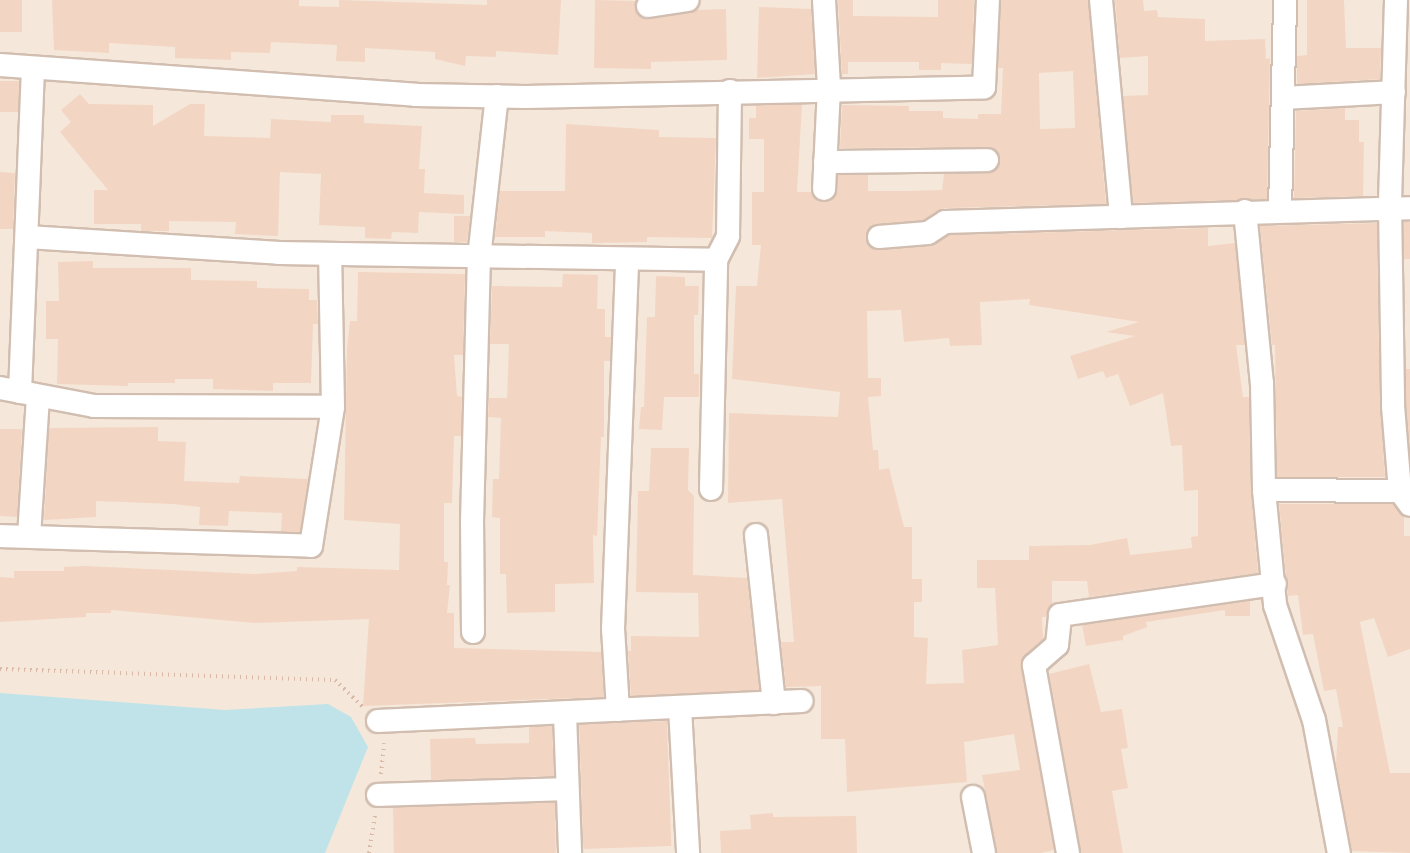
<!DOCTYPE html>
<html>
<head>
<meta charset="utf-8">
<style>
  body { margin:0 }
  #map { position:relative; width:1410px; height:853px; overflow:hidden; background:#fdf6ec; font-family:"Work Sans",sans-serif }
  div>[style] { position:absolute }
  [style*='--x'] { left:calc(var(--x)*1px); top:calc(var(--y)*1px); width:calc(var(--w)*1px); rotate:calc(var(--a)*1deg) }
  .residential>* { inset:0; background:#f5e8da; transform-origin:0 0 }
  .water>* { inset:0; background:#bfe3e8 }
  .building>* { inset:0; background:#f3d5c3; transform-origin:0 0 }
  .path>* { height:4px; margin-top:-2px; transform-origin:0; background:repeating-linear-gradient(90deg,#d9b8a5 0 1.5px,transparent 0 6px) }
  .roads { filter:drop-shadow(2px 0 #d1beb0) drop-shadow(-2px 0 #d1beb0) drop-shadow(0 2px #d1beb0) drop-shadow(0 -2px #d1beb0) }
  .minor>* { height:22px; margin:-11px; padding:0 11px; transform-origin:11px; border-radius:11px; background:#fff }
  span { translate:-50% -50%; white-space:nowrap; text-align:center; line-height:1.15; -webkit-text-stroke:4.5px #fffaf3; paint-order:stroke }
</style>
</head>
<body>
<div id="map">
  <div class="residential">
    <div style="left:0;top:0;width:1410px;height:853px"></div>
  </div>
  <div class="water">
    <div style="clip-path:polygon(0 693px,225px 710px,328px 704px,351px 717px,368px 747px,325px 853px,0 853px)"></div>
  </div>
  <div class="building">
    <div style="left:0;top:0;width:22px;height:32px"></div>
    <div style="clip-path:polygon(52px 0,299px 0,299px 6px,339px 7px,339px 0,487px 5px,487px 0,561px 0,558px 55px,496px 51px,496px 57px,466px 56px,465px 66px,435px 59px,435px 52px,365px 48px,365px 62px,336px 61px,337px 45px,271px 42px,270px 53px,231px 52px,231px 60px,175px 58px,175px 47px,109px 43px,109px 53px,54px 50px)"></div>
    <div style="clip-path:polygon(595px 0,635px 1px,637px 14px,649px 19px,697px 10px,726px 9px,727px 60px,651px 62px,651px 69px,594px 68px)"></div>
    <div style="clip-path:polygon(838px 0,853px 0,853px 16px,938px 17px,938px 0,974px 0,972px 64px,941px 63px,941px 70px,919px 70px,919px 62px,848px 62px,848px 74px,842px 74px)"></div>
    <div style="clip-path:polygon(evenodd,1001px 0,1088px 0,1106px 204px,945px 208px,924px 220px,872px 226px,867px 232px,868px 244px,880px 250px,930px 246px,949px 235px,1208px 228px,1208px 246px,1235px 243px,1245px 345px,1236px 345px,1243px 397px,1249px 397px,1251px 491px,1258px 573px,1089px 597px,1087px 581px,1052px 581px,1052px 604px,1046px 617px,1042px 617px,1043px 639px,1025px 655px,1021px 667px,1054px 850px,1041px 853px,997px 853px,982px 775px,1020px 770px,1014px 734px,964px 742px,967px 782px,847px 792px,845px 739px,821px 739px,821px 686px,786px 687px,781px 642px,794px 642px,782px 499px,728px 503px,729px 413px,838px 417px,840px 392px,732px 379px,736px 286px,757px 286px,761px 245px,752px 245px,752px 192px,764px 192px,764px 139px,749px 139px,749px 118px,756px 118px,756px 105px,802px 104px,797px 192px,811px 192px,823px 202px,836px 196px,838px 175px,868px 175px,868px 191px,907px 191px,942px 190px,944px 174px,993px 172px,1000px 159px,998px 153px,987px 147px,840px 148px,842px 105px,909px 106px,909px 111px,943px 111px,943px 118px,978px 119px,978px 114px,1001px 114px,1003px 68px,998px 68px,1001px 0,1073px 71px,1075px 128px,1040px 129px,1039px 73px,1073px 71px,1001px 0,1030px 299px,1029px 305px,1139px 322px,1106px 332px,1135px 336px,1070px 356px,1078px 379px,1103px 371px,1106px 378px,1118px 374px,1130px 406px,1163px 393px,1171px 446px,1182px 445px,1184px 491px,1198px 490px,1198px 536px,1191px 537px,1192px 548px,1130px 555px,1127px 538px,1090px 545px,1029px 546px,1029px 560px,977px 560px,977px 588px,995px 588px,998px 645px,962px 650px,964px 683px,926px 684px,928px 638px,914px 637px,914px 602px,922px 602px,922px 579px,912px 579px,912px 527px,904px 527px,889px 468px,879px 470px,878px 450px,873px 450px,868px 397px,881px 396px,881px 378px,868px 378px,867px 311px,901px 310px,904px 342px,949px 338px,950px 346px,982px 345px,980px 302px,1030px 299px)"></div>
    <div style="clip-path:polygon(1115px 0,1143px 0,1144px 11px,1157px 10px,1158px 17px,1205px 19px,1205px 41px,1265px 39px,1266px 59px,1270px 58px,1267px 199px,1133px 203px,1123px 96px,1148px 95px,1148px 56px,1120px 58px)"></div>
    <div style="clip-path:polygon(1307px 0,1344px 0,1346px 48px,1381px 48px,1380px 79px,1297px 84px,1297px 56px,1307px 55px)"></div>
    <div style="clip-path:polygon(759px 7px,811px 9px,815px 74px,757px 78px)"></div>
    <div style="left:0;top:81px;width:19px;height:31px"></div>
    <div style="clip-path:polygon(80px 94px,89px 104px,153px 105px,153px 126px,190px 104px,205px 104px,204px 136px,270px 138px,271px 119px,331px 122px,331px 115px,364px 115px,364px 123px,422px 126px,419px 169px,425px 169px,424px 193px,464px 195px,464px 214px,419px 212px,418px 233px,392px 232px,391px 239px,365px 238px,365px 227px,319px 225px,321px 174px,280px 172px,278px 236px,235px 234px,236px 222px,169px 221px,169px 231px,141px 231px,141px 224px,94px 224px,94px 190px,108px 190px,60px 132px,71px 122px,61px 110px)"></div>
    <div style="clip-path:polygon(1345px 108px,1345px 120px,1359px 120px,1359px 142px,1364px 142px,1363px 196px,1294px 198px,1296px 111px)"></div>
    <div style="clip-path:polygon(566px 124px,659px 130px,659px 137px,716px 138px,712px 238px,647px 237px,647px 242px,592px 243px,592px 233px,545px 231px,545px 237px,495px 237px,500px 191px,565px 191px)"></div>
    <div style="clip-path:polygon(0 172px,15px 173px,13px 229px,0 229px)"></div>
    <div style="clip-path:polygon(454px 216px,470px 216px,467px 242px,454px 242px)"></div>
    <div style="left:1404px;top:222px;width:6px;height:37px"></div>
    <div style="clip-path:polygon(1377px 223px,1380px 406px,1385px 477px,1277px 477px,1275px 345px,1272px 345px,1260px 226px)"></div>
    <div style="clip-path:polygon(93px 261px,93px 268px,191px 268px,191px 280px,257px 281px,257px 288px,309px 289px,309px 300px,317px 300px,318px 324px,313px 324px,311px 383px,273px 383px,273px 391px,213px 389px,213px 379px,175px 379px,175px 383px,128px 383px,128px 386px,57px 384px,58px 339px,46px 339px,46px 301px,59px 301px,58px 262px)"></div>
    <div style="clip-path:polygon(358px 272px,465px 274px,463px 355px,454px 355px,457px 396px,462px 397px,461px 436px,454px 436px,452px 503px,444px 503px,444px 562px,448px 562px,447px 585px,450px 585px,447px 613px,454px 613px,454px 648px,601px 652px,604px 697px,363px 706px,369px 619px,255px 623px,111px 610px,111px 613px,86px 613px,86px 617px,0 622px,0 577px,14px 578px,14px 571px,64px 571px,64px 567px,85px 566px,255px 574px,297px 571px,297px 567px,399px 570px,400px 524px,344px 520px,347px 349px,350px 321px,357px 321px)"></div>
    <div style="clip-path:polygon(563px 274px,598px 275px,597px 309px,605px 309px,605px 337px,611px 337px,610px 361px,604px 361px,604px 437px,601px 437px,597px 536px,593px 535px,594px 583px,555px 584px,555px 612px,507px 613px,506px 574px,500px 574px,500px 518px,492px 517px,493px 479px,499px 479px,501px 418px,488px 417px,489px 398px,507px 398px,509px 344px,490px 344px,492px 286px,562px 287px)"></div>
    <div style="clip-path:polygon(656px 276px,685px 277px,685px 286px,699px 286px,698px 315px,694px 315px,694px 374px,699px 374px,699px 397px,664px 397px,662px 430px,639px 429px,641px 407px,644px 407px,647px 317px,655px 317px)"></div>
    <div style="clip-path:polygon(1406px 369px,1410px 369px,1410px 448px,1406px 405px)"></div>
    <div style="clip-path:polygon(158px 427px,158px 441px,186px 442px,184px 481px,239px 483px,240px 476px,308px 479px,300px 532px,281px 532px,282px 513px,229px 511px,228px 526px,199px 525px,200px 507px,173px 504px,96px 501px,96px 517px,44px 520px,49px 428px)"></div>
    <div style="clip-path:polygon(0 429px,22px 429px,17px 517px,0 516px)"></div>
    <div style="clip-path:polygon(651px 448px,689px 448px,688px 490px,694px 496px,693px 575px,747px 578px,759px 690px,631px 696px,628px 651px,631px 651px,631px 636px,699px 637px,698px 593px,636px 592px,638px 491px,649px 491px)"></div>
    <div style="clip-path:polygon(1279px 504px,1393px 504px,1404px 517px,1404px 536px,1410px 536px,1410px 649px,1388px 657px,1374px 618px,1360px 622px,1390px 773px,1410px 773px,1410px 853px,1352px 851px,1336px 764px,1338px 727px,1343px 727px,1336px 689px,1324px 691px,1313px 634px,1303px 635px,1298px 595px,1288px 596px)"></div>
    <div style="clip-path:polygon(1250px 601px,1250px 616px,1225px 616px,1225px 610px,1146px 622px,1147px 627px,1123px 636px,1123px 640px,1086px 646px,1082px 625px)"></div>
    <div style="clip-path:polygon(1089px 664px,1101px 712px,1122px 709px,1128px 748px,1121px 749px,1128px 788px,1112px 791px,1123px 853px,1081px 853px,1049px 674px)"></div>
    <div style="left:667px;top:721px;width:125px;height:88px;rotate:88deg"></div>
    <div style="clip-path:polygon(552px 726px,554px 776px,431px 780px,430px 739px,475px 738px,476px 744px,529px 743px,529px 727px)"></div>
    <div style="left:555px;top:803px;width:50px;height:162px;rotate:89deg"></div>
    <div style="clip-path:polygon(773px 813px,773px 817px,856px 816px,857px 853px,721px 853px,720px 831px,751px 829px,750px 815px)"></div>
  </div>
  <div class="path">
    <div style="--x:0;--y:669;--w:335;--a:1.9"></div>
    <div style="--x:335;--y:680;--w:39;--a:44"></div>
    <div style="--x:381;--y:774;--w:31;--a:-84"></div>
    <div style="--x:369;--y:853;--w:39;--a:-81"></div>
  </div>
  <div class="roads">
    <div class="minor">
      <div style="--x:824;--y:0;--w:88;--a:86.7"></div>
      <div style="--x:829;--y:88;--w:101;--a:92.8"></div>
      <div style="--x:1101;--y:0;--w:218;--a:84.7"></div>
      <div style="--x:1396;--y:0;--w:206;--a:91.7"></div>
      <div style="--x:1390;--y:206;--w:200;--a:89.1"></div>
      <div style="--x:1393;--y:406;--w:85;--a:85.3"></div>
      <div style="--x:1400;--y:491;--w:17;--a:54"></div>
      <div style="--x:648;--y:6;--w:40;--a:-8.5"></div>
      <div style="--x:0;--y:65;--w:417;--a:4.1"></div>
      <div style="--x:416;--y:95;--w:109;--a:1.1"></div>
      <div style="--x:525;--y:97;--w:459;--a:-1.2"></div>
      <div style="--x:984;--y:87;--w:87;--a:-87.4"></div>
      <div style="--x:1284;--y:98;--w:110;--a:-3.1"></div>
      <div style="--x:825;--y:162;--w:162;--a:-0.7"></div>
      <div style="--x:1280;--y:210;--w:210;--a:-88.6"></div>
      <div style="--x:1245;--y:211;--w:173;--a:84.4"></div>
      <div style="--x:1262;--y:383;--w:107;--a:88.9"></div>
      <div style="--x:1264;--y:490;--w:116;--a:84.5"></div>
      <div style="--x:1275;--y:605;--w:121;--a:71.3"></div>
      <div style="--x:1314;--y:720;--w:135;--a:79.4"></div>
      <div style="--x:27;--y:237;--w:253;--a:3.6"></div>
      <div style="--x:279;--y:253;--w:437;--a:0.9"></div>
      <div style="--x:879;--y:237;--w:49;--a:-4.7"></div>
      <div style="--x:928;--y:233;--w:20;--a:-33"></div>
      <div style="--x:945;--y:222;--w:465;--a:-1.7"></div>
      <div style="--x:0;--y:388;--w:96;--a:10.8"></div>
      <div style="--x:94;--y:406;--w:239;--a:0.2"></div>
      <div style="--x:20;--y:392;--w:324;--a:-87.7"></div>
      <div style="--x:711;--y:489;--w:229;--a:-88.7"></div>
      <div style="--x:716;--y:260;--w:27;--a:-63"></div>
      <div style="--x:728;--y:236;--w:145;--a:-89.2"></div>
      <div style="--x:1264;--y:490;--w:146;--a:0.4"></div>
      <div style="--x:756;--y:535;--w:169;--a:83.9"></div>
      <div style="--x:0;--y:536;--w:311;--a:1.8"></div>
      <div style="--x:311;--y:546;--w:141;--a:-81"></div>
      <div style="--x:333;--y:407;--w:153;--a:-91.1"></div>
      <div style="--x:29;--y:536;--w:140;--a:-86.3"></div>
      <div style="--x:473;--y:632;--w:110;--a:-90.5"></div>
      <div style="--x:472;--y:522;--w:264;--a:-88.5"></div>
      <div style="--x:479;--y:258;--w:163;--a:-83.7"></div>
      <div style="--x:680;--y:708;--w:145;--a:86.8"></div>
      <div style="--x:618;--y:710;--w:81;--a:-93.5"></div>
      <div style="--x:613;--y:629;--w:368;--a:-87.8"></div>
      <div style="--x:565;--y:714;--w:139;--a:87.9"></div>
      <div style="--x:378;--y:721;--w:424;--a:-2.7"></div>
      <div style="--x:378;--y:795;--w:188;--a:-1.8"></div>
      <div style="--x:973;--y:797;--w:57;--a:78.9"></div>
      <div style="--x:1068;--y:853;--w:191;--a:-100.3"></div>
      <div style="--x:1034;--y:665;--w:30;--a:-41"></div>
      <div style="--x:1057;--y:645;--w:30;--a:-84"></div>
      <div style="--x:1060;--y:615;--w:217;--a:-8.2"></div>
    </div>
  </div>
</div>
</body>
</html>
